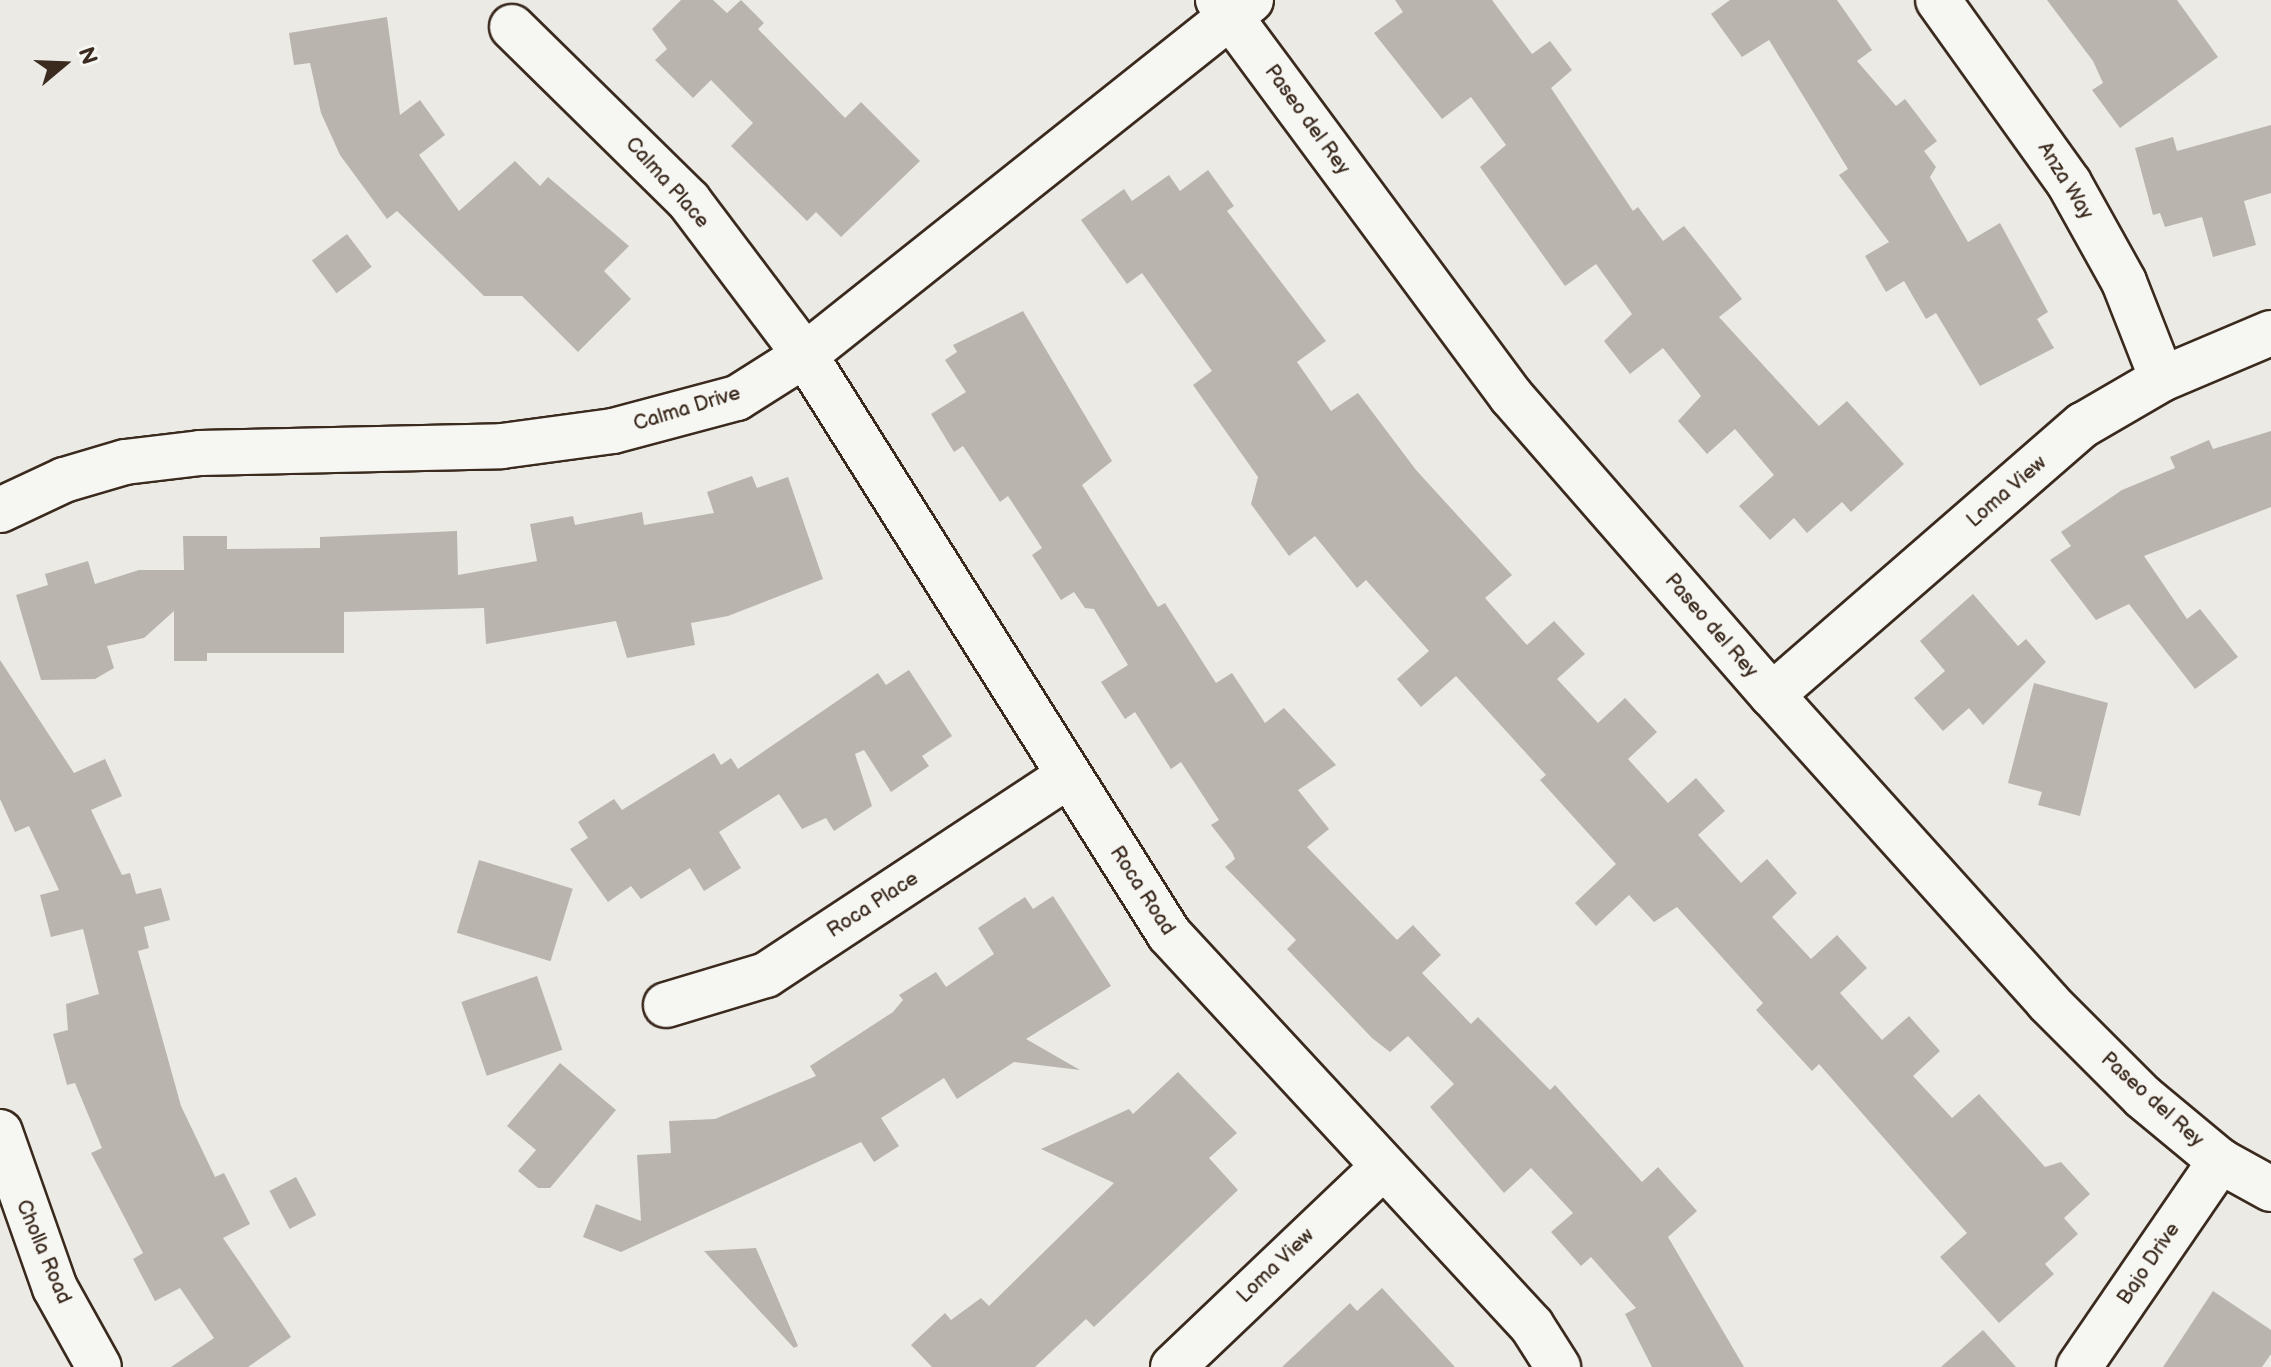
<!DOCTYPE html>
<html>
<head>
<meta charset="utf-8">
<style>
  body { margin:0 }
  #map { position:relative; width:2271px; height:1367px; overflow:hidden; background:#ebeae5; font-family:"Balsamiq Sans",sans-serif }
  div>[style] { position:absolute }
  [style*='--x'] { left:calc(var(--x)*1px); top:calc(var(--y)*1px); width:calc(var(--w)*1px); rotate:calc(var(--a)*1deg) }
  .building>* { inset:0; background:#bab4ae; transform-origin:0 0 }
  .roads { filter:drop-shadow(2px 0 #3b2a1e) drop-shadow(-2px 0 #3b2a1e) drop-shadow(0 2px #3b2a1e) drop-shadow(0 -2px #3b2a1e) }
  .minor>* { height:44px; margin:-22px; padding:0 22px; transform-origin:22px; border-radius:22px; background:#f6f6f2 }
  .major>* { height:44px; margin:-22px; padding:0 22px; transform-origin:22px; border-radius:22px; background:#f6f6f2 }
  span { translate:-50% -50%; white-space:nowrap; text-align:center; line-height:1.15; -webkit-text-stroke:6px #f6f6f2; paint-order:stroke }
  .street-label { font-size:20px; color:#3b2a1e }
  .north { position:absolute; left:24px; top:24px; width:80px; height:80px; -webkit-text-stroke:6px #f6f6f2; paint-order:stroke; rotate:71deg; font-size:22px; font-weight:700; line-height:32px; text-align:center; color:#3b2a1e }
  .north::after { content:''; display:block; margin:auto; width:28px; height:36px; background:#3b2a1e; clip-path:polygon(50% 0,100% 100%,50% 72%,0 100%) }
</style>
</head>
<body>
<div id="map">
  <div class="building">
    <div style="clip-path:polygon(681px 0,713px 0,727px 13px,741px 0,764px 23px,758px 29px,845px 118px,861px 102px,920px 161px,841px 237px,816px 212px,807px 221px,731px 146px,753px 123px,711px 80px,693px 98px,655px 60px,667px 49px,652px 29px)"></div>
    <div style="clip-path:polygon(1395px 0,1492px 0,1532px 54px,1550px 41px,1572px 70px,1551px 88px,1633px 211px,1638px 207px,1663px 241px,1684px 226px,1742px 299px,1719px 317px,1819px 426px,1847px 401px,1904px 464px,1851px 512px,1842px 502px,1807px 533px,1794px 518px,1770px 540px,1739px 506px,1774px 475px,1735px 429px,1707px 454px,1678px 421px,1701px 396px,1663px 348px,1630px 374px,1604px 341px,1632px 314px,1596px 264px,1565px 286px,1480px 167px,1506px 145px,1471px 97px,1442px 119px,1374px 33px,1403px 12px)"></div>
    <div style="clip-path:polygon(1730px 0,1837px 0,1872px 50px,1857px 61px,1896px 106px,1905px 99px,1937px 141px,1924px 151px,1936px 167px,1930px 177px,1968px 242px,2000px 223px,2048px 312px,2037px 319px,2054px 348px,1980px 386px,1936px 313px,1926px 319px,1904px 281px,1886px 292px,1865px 256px,1889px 242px,1839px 175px,1848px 169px,1769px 40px,1742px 57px,1711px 14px)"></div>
    <div style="clip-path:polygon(2047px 0,2177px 0,2218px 57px,2120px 128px,2092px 90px,2103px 83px,2093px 61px)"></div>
    <div style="clip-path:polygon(387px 17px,400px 115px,420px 100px,445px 135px,419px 155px,459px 211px,515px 161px,540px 186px,548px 177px,629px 246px,604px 271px,631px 299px,578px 352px,522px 296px,484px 296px,397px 211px,387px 219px,340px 155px,321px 113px,310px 63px,294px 65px,289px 33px)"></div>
    <div style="clip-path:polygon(2271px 125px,2271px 193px,2244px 201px,2256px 245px,2213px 257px,2202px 217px,2165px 227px,2160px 213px,2153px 215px,2135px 148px,2173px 137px,2177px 151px)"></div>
    <div style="clip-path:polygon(1208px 170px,1234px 206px,1227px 211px,1326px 341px,1297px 362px,1331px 411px,1358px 393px,1416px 470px,1512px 575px,1485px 598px,1527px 645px,1554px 621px,1585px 654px,1557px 679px,1598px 723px,1625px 698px,1657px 732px,1628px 759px,1668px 803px,1696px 778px,1725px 811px,1698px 835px,1741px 883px,1767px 859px,1797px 893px,1772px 917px,1811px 959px,1837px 935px,1867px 968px,1840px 993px,1882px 1040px,1909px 1016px,1940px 1051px,1913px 1076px,1952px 1118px,1979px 1094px,2045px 1167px,2061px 1162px,2090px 1194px,2064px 1218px,2078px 1234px,2045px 1264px,2054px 1274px,1999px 1323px,1940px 1257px,1967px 1233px,1819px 1064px,1812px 1071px,1756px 1010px,1763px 1003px,1677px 907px,1654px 922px,1629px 895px,1596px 926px,1575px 903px,1616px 864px,1540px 780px,1546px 775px,1456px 676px,1421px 707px,1397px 679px,1429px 651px,1366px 580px,1357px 588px,1315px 536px,1289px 556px,1251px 504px,1258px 477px,1193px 385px,1212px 371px,1142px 273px,1127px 284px,1081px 220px,1124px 189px,1132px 201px,1169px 175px,1180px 191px)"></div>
    <div style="left:347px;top:234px;width:41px;height:44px;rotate:53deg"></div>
    <div style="clip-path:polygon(1023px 311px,1112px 461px,1082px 485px,1158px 607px,1165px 603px,1216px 683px,1232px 673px,1265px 723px,1284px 708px,1336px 765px,1298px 790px,1329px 829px,1307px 847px,1397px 940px,1413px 925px,1441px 955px,1422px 973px,1471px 1024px,1478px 1017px,1550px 1090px,1555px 1085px,1642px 1182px,1658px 1167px,1697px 1211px,1668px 1237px,1744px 1367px,1652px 1367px,1625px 1314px,1636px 1308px,1591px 1257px,1581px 1266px,1551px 1232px,1573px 1213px,1531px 1168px,1504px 1193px,1430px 1107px,1454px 1084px,1408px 1036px,1390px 1052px,1372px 1038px,1287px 949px,1296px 940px,1225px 867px,1235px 859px,1232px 852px,1211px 825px,1219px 820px,1181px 762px,1171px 769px,1135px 712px,1125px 719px,1101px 682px,1128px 665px,1094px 609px,1085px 608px,1074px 592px,1061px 600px,1032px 555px,1042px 548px,1008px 496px,1000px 502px,963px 446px,954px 452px,931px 414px,966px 392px,945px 360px,957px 352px,953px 345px)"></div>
    <div style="clip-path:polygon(2271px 431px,2271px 507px,2144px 556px,2187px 619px,2200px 609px,2238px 657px,2195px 689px,2129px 604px,2096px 620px,2050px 560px,2071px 546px,2061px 532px,2122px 490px,2175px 468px,2170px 457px,2209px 440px,2213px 449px)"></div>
    <div style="clip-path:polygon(752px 476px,757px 488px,788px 477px,823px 579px,728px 616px,691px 623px,695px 645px,627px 658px,616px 621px,486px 644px,484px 608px,344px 612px,344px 653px,207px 653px,207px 661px,174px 661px,174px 611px,144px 638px,107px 646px,114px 668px,95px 679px,41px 680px,16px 595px,48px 585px,45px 574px,88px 561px,95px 584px,139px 570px,184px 570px,183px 536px,227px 536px,227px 549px,320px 548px,320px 537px,457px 531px,458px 575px,537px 561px,530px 524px,573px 516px,575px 525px,642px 512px,644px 525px,714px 513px,707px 492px)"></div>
    <div style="clip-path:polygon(1973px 594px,2018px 646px,2026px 639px,2046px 662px,1983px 725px,1969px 708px,1943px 731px,1914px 698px,1945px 671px,1920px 641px)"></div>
    <div style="clip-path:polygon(0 660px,74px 773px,105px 759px,122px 796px,91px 810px,122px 875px,130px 873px,136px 894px,161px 888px,170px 920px,144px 927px,149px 948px,138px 951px,181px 1106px,215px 1177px,224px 1173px,250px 1224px,223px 1238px,291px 1337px,248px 1367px,171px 1367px,214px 1338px,180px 1288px,155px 1301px,133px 1259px,143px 1253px,91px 1153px,102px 1148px,75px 1083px,67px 1085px,53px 1034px,68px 1030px,66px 1004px,99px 994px,83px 929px,51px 937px,40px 895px,59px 890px,29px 826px,15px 832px,0 799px)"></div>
    <div style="clip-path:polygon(909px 670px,952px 736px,922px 756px,929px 766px,891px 792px,864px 750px,855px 754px,872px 806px,834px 831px,826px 818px,802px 829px,779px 794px,719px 832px,741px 868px,704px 891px,690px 868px,641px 899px,631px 886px,608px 902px,570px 849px,588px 838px,578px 822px,614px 799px,622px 810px,714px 753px,721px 765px,731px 758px,738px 769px,878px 673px,886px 685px)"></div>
    <div style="clip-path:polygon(2034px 683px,2108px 703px,2080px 816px,2038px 805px,2042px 792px,2008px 783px)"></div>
    <div style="left:479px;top:860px;width:98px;height:76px;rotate:17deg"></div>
    <div style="clip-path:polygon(1053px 896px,1111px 986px,1026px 1039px,1080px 1070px,1014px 1062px,957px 1099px,944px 1078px,881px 1118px,899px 1146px,874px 1162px,861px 1142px,621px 1252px,583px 1237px,596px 1204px,641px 1221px,637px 1155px,671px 1153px,669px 1121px,715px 1119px,816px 1076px,810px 1066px,893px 1012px,903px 1000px,899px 995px,936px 972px,946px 987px,994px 954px,978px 928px,1025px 897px,1033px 909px)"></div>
    <div style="left:537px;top:976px;width:78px;height:80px;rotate:71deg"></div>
    <div style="clip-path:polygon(560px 1063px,616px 1110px,550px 1188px,538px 1188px,518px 1171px,536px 1150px,507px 1126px)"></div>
    <div style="clip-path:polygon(1178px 1072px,1237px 1133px,1209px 1158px,1238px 1190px,1094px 1327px,1086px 1319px,1035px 1367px,932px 1367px,911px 1345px,945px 1313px,951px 1320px,981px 1298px,989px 1306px,1114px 1183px,1041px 1149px,1129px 1109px,1133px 1114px)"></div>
    <div style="left:296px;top:1177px;width:43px;height:30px;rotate:62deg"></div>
    <div style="clip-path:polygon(756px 1248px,798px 1346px,794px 1348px,704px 1251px)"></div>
    <div style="clip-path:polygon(1382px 1288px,1455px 1367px,1282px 1367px,1350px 1303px,1357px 1311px)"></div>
    <div style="clip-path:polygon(2213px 1291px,2271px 1330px,2271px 1354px,2262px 1367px,2163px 1367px)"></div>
    <div style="clip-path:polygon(1983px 1330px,2016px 1367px,1941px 1367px)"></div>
  </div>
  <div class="roads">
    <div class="minor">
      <div style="--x:1938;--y:0;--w:225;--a:54.4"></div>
      <div style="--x:2069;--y:183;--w:113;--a:60.9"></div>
      <div style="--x:2124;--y:282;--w:104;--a:68.6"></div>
      <div style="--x:512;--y:27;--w:248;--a:44.5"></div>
      <div style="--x:689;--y:201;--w:193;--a:53"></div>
      <div style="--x:805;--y:355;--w:684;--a:57.84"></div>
      <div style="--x:1169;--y:934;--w:534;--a:47.2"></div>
      <div style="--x:1532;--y:1326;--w:49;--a:57.6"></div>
      <div style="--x:0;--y:510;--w:71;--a:-25.1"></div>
      <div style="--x:64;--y:480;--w:64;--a:-16.4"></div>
      <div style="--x:125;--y:462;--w:76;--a:-6.8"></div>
      <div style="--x:200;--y:453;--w:302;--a:-1.3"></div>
      <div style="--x:502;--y:446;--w:112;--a:-7.7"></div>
      <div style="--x:613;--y:431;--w:128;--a:-14.9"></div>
      <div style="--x:737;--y:398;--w:80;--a:-32.3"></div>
      <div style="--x:805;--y:355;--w:570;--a:-38.52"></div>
      <div style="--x:1772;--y:695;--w:412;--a:-41"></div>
      <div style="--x:2083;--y:425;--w:91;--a:-30.2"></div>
      <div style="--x:2162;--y:379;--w:118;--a:-22.9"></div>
      <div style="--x:666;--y:1005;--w:104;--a:-16.7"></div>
      <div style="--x:766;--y:975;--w:359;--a:-33.4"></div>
      <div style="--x:0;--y:1132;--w:165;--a:70.6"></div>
      <div style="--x:55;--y:1288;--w:90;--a:60.9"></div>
      <div style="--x:1173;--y:1367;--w:289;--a:-43.6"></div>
      <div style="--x:2079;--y:1367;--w:250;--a:-55.6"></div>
    </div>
    <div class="major">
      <div style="--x:1218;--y:0;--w:493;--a:53.5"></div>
      <div style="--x:1511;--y:396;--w:397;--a:48.9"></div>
      <div style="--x:1772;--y:695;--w:413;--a:48"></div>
      <div style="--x:2048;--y:1002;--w:134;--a:45"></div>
      <div style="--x:2143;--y:1097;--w:100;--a:39.7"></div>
      <div style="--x:2220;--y:1161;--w:58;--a:28.8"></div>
    </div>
  </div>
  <div class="street-label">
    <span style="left:1307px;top:120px;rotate:54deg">Paseo del Rey</span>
    <span style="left:2065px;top:181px;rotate:58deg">Anza Way</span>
    <span style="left:667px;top:183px;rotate:48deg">Calma Place</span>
    <span style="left:687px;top:409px;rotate:-17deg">Calma Drive</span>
    <span style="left:2007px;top:492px;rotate:-41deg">Loma View</span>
    <span style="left:1711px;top:626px;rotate:49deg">Paseo del Rey</span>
    <span style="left:1142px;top:891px;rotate:57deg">Roca Road</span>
    <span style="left:873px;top:905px;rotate:-33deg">Roca Place</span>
    <span style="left:2152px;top:1100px;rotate:42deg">Paseo del Rey</span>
    <span style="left:43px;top:1252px;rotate:67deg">Cholla Road</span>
    <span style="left:2149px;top:1264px;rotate:-56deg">Bajo Drive</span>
    <span style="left:1276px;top:1266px;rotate:-44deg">Loma View</span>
  </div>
  <div class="north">N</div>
</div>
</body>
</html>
